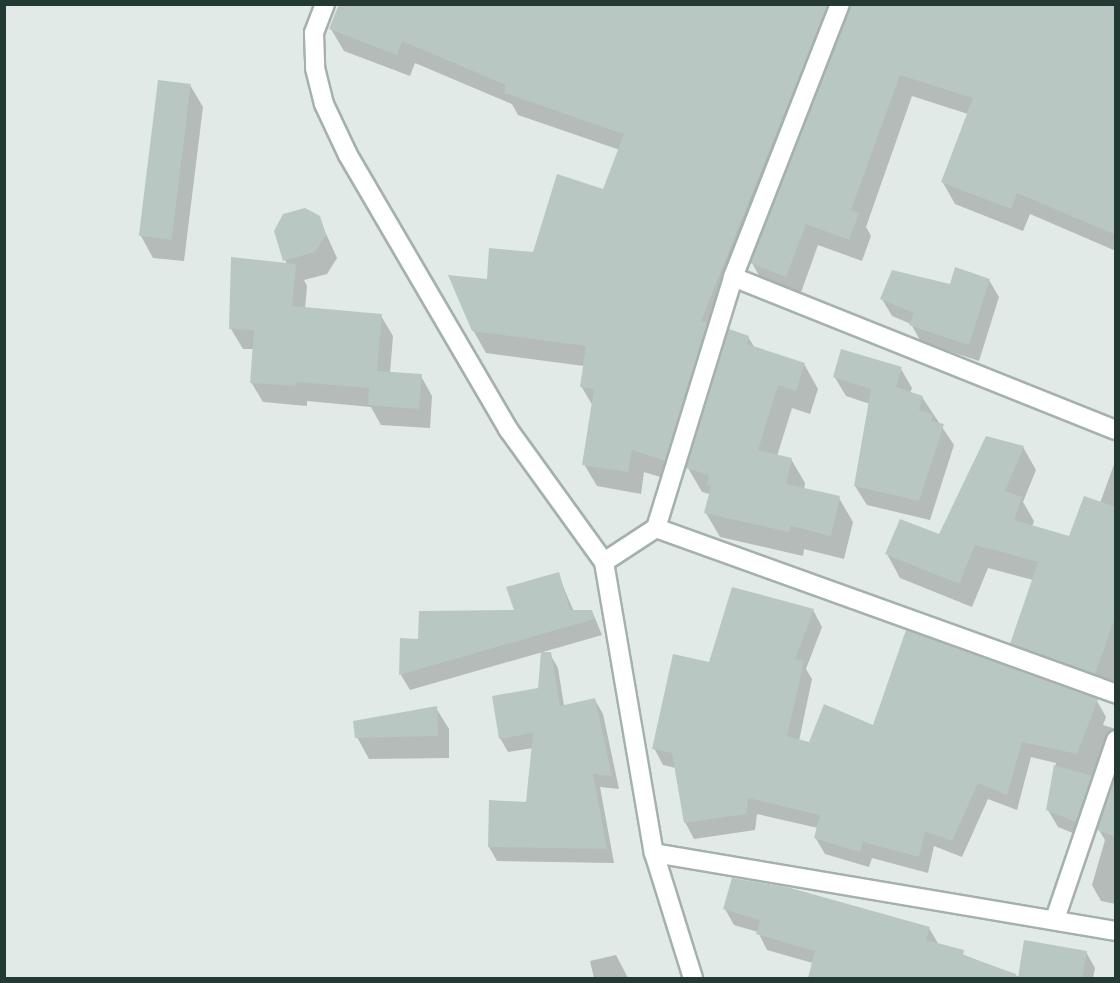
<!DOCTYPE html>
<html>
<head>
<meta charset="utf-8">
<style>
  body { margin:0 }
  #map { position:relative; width:1120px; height:983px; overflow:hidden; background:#e1eae6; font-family:Commissioner,sans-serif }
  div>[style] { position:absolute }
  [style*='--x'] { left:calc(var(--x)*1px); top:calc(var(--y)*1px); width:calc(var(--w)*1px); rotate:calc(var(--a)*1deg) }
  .shadow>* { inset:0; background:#0003 }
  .building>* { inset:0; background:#b9c7c2; transform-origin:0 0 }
  .roads { filter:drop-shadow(2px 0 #a4b1ad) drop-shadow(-2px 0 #a4b1ad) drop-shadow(0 2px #a4b1ad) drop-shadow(0 -2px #a4b1ad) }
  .street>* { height:18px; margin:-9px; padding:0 9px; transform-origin:9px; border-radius:9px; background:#fff }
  span { translate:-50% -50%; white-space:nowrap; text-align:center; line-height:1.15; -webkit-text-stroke:6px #f1f7f4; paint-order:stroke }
  .frame { position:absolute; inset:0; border:6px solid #233933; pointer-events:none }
</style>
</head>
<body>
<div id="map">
  <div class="shadow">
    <div style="clip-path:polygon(340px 4px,1116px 4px,1116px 251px,1030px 214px,1023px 231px,955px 204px,942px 181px,968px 114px,912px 96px,866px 227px,871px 236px,862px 261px,818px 245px,799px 298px,765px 286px,752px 263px,838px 37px,715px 339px,677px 482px,644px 472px,641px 494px,597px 486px,584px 464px,593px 406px,581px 386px,584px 366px,486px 353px,473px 330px,488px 281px,534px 254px,604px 191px,620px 150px,518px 115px,512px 104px,415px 63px,410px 76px,344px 51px,331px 29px)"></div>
    <div style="clip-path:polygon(190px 85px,203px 107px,184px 261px,153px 258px,141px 236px)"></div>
    <div style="clip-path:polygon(319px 218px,337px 258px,327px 274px,304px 280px,307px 286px,305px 309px,381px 316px,393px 336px,390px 373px,421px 376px,432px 396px,430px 428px,381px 425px,371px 407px,307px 401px,307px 406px,263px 402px,251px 382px,254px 349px,243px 349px,231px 329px,287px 265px,276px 231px)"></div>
    <div style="clip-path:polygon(989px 280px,999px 297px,979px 361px,921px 342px,911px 324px,892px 316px,882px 299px)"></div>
    <div style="clip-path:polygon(748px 337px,755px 348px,804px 364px,818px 389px,810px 414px,792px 408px,777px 456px,791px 459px,805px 483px,804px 490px,839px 498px,853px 522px,844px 559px,804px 549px,803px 556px,720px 537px,706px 513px,710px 494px,702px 492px,688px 468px)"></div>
    <div style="clip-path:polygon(901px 369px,912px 388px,910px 393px,922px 397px,954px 445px,930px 520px,867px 505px,855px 486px,870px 404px,846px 396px,834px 376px)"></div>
    <div style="clip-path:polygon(1023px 447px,1036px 470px,1023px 502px,1034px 521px,1032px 527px,1070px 538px,1100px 503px,1116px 459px,1116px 676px,1108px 697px,1025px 667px,1011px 643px,1033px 580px,988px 568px,972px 607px,900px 578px,887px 554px,940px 536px)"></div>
    <div style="clip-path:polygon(558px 574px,574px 612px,592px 611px,602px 635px,410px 690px,401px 675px,402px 640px,419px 640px,516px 612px)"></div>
    <div style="clip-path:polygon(813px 610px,822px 627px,806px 669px,812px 679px,799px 741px,810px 744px,873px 727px,1097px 701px,1106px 717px,1103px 725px,1116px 729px,1116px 752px,1085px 838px,1058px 827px,1048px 810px,1056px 763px,1031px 757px,1017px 810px,988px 799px,962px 857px,934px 846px,928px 873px,872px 858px,869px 867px,825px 854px,815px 837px,818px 828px,757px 814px,755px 830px,694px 839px,685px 822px,676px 768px,663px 765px,654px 748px,710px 664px)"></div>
    <div style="clip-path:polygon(550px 654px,558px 668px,564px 706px,595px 700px,603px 714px,619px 789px,600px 787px,614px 863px,497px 861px,489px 847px,528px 803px,533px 748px,508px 752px,500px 738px,539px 689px)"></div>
    <div style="clip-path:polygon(436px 708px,449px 729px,449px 758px,369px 759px,357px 737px)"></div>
    <div style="clip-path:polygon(1116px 781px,1116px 904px,1101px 901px,1092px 885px,1105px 840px,1099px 830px)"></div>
    <div style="clip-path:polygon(725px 909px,929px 928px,939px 945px,1020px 977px,1086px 952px,1095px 968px,1093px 978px,809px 978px,813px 963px,767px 950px,758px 932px,734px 925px)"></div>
    <div style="clip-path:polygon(616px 955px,628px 978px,594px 978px,590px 961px)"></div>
  </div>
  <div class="building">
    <div style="clip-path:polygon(339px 4px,828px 4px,701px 321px,707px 323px,665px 461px,632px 450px,628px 472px,582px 465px,594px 389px,580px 387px,586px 346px,472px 331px,448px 275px,487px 279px,489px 248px,533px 252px,557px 174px,603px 189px,624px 134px,504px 93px,506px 85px,402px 41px,397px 55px,329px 29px)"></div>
    <div style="clip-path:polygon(851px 4px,1116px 4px,1116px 235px,1017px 193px,1011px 209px,941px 182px,973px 98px,900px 75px,851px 210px,859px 213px,849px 240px,806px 224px,786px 277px,750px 263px)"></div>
    <div style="left:158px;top:80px;width:33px;height:157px;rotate:7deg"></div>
    <div style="clip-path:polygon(305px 208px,320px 216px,326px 235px,315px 252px,283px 261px,274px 231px,283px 214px)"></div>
    <div style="clip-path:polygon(231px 257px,296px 264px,292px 306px,382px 314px,377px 371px,422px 374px,419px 409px,368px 405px,369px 388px,296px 382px,296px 386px,250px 383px,254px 330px,229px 329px)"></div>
    <div style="clip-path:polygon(955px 267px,990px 279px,969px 345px,909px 325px,914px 313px,880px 299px,892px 270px,950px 284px)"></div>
    <div style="clip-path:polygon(729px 329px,749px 336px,747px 344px,805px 363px,796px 391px,778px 385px,758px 450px,792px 458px,786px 484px,840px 496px,831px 536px,791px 526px,789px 532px,704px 513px,711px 486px,707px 485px,709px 475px,686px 468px)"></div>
    <div style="clip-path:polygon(841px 349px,902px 367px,896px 387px,923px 396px,919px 410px,933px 414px,931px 421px,944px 424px,919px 501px,854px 486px,871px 389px,833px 377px)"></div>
    <div style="clip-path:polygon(986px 436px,1024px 446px,1005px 491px,1022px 497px,1014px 520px,1069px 536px,1084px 496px,1116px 507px,1116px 615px,1095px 674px,1010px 644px,1038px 562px,975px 545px,959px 584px,885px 554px,900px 519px,939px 534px)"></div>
    <div style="clip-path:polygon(559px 572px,570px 610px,592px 610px,594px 619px,399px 675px,400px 638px,418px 639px,419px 611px,514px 610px,506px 587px)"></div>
    <div style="clip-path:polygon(732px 587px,814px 609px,795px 659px,804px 661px,787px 736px,809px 742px,824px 704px,873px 725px,906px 630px,1098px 699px,1077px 754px,1022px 742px,1007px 795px,978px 783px,952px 841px,925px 831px,919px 857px,863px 842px,860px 852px,814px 838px,820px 815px,748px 798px,746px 814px,684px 823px,672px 753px,652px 749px,673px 654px,709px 662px)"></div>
    <div style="clip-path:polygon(541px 652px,551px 652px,560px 706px,595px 698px,612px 776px,593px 774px,607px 849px,488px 847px,489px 800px,526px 802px,533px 733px,499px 739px,492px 696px,538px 688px)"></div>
    <div style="clip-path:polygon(437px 706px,438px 736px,355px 738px,353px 721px)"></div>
    <div style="clip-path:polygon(1054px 765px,1092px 776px,1076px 822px,1046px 810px)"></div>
    <div style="clip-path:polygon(1113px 783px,1116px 783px,1116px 837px,1097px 830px)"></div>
    <div style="clip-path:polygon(732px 878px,787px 887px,930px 927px,926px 940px,964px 950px,963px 955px,1016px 974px,1015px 978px,808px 978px,815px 951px,756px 934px,760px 920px,723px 909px)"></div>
    <div style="clip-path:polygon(1024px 940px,1087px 951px,1082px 978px,1018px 978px)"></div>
  </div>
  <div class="roads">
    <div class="street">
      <div style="--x:325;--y:4;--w:31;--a:111"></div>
      <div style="--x:314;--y:33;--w:35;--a:88"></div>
      <div style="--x:315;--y:68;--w:37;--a:76"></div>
      <div style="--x:324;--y:104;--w:56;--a:64.8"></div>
      <div style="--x:348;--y:155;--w:317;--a:59.7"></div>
      <div style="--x:508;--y:429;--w:164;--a:54.2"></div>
      <div style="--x:604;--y:562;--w:295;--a:80.3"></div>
      <div style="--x:654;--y:853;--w:131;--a:72.7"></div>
      <div style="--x:733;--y:277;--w:412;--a:21.8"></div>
      <div style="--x:656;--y:528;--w:489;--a:19.8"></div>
      <div style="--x:604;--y:562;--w:62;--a:-33.2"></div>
      <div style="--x:656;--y:528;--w:263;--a:-72.9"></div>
      <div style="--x:733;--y:277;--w:293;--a:-68.6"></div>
      <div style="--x:654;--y:853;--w:469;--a:9.6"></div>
      <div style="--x:1055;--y:919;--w:189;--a:-71.2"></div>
    </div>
  </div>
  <div class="frame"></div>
</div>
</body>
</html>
